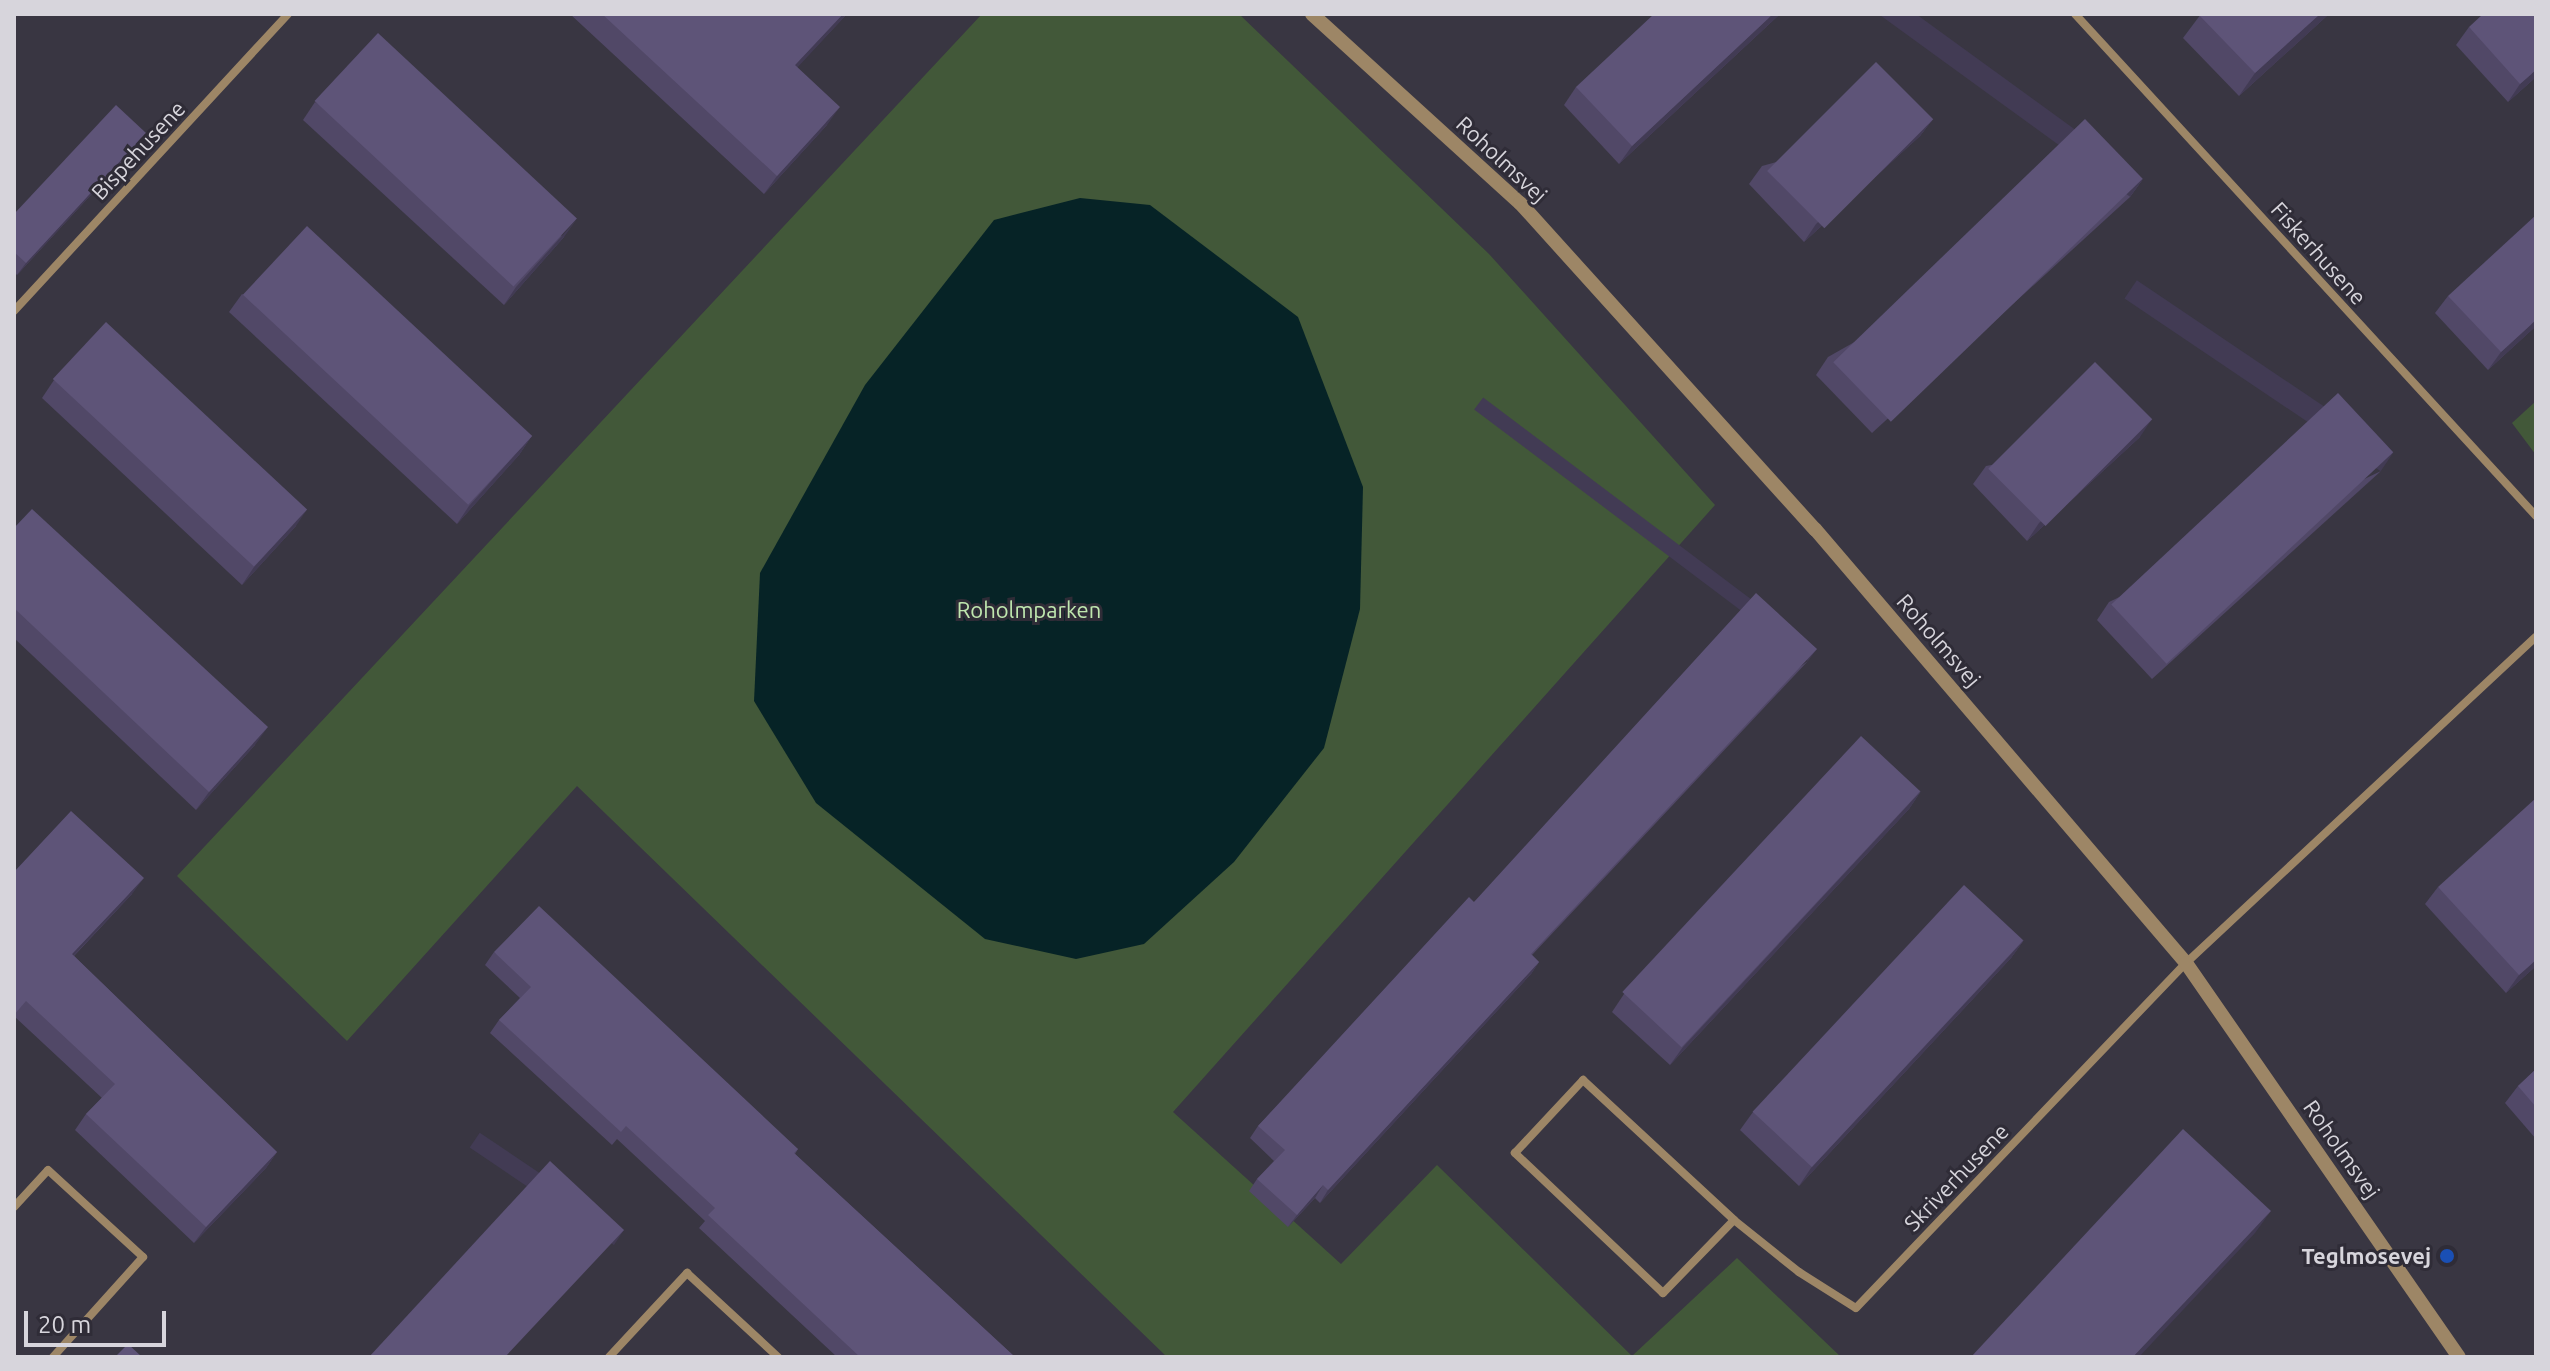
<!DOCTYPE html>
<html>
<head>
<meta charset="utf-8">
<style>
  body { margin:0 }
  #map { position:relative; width:2550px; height:1371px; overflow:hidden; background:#393642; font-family:Ubuntu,sans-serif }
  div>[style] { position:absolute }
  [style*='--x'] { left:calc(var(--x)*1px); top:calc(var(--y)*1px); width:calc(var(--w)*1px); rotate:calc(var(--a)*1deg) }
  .green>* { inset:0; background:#425839 }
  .water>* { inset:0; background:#062326 }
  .minor>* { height:8px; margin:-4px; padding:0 4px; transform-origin:4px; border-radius:4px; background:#9d8666 }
  .tertiary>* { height:14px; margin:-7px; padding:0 7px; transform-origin:7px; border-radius:7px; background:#9d8666 }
  .wall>* { inset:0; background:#514867 }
  .shaded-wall>* { inset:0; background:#423b54; transform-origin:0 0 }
  .building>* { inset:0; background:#5e5478; transform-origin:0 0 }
  .dots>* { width:22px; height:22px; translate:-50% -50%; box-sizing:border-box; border:4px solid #2f2c37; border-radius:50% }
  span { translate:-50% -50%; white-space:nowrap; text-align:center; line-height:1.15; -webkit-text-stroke:6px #2f2c37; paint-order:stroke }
  .street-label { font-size:22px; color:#d7d5dc }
  .park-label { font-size:22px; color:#bfe7af }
  .poi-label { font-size:22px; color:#d7d5dc; font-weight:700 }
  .right { translate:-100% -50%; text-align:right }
  .frame { position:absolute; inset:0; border:16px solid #d7d5dc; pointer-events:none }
  .scale { position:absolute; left:24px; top:1311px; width:142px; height:36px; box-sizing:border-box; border:4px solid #d7d5dc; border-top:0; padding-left:10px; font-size:24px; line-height:28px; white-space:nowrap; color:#d7d5dc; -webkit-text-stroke:6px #2f2c37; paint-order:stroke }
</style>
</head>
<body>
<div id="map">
  <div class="green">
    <div style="clip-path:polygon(982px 14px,1239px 14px,1489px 254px,1715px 505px,1173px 1112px,1341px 1264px,1437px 1165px,1632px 1356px,1737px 1258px,1841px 1357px,1167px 1357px,577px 786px,347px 1041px,177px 876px)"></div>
    <div style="clip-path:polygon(2536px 401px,2536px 455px,2512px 423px)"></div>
  </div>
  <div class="water">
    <div style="clip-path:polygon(1080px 198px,1150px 205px,1298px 317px,1363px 487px,1360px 609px,1324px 748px,1234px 862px,1144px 944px,1076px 959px,985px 939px,816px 803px,754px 701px,760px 573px,865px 385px,994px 220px)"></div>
  </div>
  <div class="minor">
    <div style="--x:2075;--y:14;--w:682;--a:47.44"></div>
    <div style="--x:14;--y:311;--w:404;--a:-47.3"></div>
    <div style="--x:14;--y:1207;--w:50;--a:-47.4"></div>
    <div style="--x:48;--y:1170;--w:129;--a:42.5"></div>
    <div style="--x:143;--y:1257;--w:135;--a:132"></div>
    <div style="--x:1734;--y:1220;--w:102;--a:134.2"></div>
    <div style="--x:1663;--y:1293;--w:204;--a:-136.6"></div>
    <div style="--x:1515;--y:1153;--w:100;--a:-47"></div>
    <div style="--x:1583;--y:1080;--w:206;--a:42.8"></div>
    <div style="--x:1734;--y:1220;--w:83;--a:38.7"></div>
    <div style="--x:1799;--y:1272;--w:67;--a:32.3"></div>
    <div style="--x:1856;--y:1308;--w:477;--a:-46.3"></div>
    <div style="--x:2186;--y:963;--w:478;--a:-43"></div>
    <div style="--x:609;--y:1357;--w:115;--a:-47.1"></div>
    <div style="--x:687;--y:1273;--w:124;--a:42.7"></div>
  </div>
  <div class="tertiary">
    <div style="--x:1312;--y:14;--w:281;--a:42.3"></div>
    <div style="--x:1520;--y:203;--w:440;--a:47.9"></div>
    <div style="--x:1815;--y:529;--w:571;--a:49.47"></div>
    <div style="--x:2186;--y:963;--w:479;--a:55.3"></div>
  </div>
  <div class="wall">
    <div style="clip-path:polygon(570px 14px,847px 14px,797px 67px,827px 125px,764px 194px)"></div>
    <div style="clip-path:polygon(1780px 14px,1619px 164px,1564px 105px,1576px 87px)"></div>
    <div style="clip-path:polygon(2201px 14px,2329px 14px,2239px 96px,2183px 38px)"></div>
    <div style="clip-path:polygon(2469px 27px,2536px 77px,2508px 102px,2456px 45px)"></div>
    <div style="clip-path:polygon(315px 102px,564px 237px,504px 305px,303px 120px)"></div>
    <div style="clip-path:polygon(1933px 119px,1920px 136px,1804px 242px,1749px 184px,1762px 166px)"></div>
    <div style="clip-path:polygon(146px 133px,137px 145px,17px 275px,14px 272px,14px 214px)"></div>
    <div style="clip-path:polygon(2143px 179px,2130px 197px,1872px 433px,1816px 375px,1828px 357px)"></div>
    <div style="clip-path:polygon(242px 294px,531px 437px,519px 455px,457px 524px,229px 312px)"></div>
    <div style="clip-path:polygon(2448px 296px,2536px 326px,2488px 370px,2435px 313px)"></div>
    <div style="clip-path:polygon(54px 380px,296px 526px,242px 585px,42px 398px)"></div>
    <div style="clip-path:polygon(2140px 437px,2027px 541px,1973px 484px,1986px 466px)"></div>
    <div style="clip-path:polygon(2381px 471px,2152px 679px,2097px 620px,2109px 602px)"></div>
    <div style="clip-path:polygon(14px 528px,255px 745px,196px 810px,14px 638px)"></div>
    <div style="clip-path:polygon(1808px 661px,1532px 955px,1539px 962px,1531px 974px,1320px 1203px,1315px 1198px,1288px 1227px,1249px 1191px,1257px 1179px,1274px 1161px,1250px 1138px,1258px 1126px,1474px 902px)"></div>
    <div style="clip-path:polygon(1921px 791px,1909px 809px,1670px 1065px,1612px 1012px,1624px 994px)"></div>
    <div style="clip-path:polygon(14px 872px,132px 894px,74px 956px,277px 1152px,266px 1168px,194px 1243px,75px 1130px,86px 1114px,102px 1098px,15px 1017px,14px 1018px)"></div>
    <div style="clip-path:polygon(2438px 887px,2536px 966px,2506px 993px,2425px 904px)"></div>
    <div style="clip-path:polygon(2024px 940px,2011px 958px,1799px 1186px,1740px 1130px,1753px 1112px)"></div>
    <div style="clip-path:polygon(494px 952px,798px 1149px,795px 1154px,1015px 1357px,837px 1357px,699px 1228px,705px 1221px,617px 1139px,612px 1145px,490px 1033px,499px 1020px,520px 998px,485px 965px)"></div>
    <div style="clip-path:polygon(2536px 1069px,2536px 1139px,2505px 1103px,2518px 1086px)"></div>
  </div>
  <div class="shaded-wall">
    <div style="clip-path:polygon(843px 14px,847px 14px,783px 83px,795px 65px)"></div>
    <div style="clip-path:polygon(1773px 14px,1780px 14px,1619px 164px,1632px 146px)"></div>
    <div style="clip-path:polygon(2320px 14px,2329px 14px,2239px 96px,2255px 73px)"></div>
    <div style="clip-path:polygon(2536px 70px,2536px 77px,2508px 102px,2520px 84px)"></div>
    <div style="clip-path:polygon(840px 107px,827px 125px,764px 194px,777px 176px)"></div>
    <div style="clip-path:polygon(1933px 119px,1920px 136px,1804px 242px,1816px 224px)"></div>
    <div style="clip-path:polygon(146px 133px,137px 145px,17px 275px,26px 263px)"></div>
    <div style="left:2143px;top:179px;width:22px;height:350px;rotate:126deg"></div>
    <div style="clip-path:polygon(577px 219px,564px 237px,504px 305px,516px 287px)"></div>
    <div style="clip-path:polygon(2536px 320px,2536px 326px,2488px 370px,2501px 352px)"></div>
    <div style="clip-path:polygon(2152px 419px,2140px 437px,2027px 541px,2039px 523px)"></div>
    <div style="clip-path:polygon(531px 437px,519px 455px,457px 524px,469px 506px)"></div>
    <div style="left:2393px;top:453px;width:22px;height:309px;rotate:124deg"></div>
    <div style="clip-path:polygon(308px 508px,296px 526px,242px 585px,254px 567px)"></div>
    <div style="left:1817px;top:649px;width:15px;height:418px;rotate:127deg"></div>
    <div style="clip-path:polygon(268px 727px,255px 745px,196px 810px,209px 792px)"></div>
    <div style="clip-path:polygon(1921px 791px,1909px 809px,1670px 1065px,1683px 1047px)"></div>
    <div style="clip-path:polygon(144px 878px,132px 894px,60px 970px,72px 954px)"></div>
    <div style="clip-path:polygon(2024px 940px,2011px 958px,1799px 1186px,1811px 1168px)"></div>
    <div style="clip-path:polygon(2536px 960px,2536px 966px,2506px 993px,2519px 975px)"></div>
    <div style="clip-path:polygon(1539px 962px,1531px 974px,1320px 1203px,1328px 1190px)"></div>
    <div style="clip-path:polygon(277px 1152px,266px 1168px,194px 1243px,206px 1227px)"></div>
    <div style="clip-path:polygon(1323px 1185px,1315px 1198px,1288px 1227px,1297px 1215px)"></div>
    <div style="clip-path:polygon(2271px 1211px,2255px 1233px,2139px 1357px,2133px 1357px)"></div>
    <div style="left:624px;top:1230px;width:18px;height:174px;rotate:124deg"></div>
  </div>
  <div class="building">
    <div style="clip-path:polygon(602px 14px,843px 14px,795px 65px,840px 107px,777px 176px)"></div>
    <div style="clip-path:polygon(1654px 14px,1773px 14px,1632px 146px,1576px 87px)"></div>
    <div style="clip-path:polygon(2201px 14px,2320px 14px,2255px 73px,2199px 15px)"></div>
    <div style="clip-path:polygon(2483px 14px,2536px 14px,2536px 70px,2520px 84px,2469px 27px)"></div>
    <div style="left:378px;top:33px;width:272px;height:93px;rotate:43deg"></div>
    <div style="left:1876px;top:62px;width:81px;height:154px;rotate:45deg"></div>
    <div style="clip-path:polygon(116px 105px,146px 133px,26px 263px,14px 252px,14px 214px)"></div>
    <div style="left:2085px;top:119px;width:83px;height:350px;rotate:46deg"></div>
    <div style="clip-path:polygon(2536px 215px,2536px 320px,2501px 352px,2448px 296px)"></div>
    <div style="left:307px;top:226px;width:308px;height:94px;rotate:43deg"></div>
    <div style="left:106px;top:322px;width:275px;height:78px;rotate:43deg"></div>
    <div style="left:2095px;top:362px;width:81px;height:151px;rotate:45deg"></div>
    <div style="left:2338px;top:393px;width:81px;height:310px;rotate:47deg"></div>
    <div style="clip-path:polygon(32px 509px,268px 727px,209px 792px,14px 608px,14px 528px)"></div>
    <div style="clip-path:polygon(1756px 593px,1817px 649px,1531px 954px,1539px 962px,1328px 1190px,1323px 1185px,1297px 1215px,1257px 1179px,1285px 1150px,1258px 1126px,1469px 897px,1474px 902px)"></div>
    <div style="left:1861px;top:736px;width:81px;height:350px;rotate:43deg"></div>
    <div style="clip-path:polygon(2536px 798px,2536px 960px,2519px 975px,2438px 887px)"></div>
    <div style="clip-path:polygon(71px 811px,144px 878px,72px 954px,277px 1152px,206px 1227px,86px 1114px,115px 1084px,26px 1001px,14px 1015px,14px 872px)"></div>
    <div style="left:1964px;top:885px;width:81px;height:310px;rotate:43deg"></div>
    <div style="clip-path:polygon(539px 906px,798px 1149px,794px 1153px,1015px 1357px,860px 1357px,708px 1215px,715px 1208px,626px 1126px,621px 1132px,499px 1020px,531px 987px,494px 952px)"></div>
    <div style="clip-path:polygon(2536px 1069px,2536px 1107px,2518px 1086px)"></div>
    <div style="clip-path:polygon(2183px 1129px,2271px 1211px,2133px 1357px,1971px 1357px)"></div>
    <div style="clip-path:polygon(550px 1161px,624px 1230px,505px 1357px,369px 1357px)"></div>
    <div style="clip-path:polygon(128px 1344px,142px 1357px,115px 1357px)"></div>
  </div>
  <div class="dots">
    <div style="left:2447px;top:1256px;background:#1a4fb4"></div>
  </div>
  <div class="street-label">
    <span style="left:138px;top:150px;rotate:-47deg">Bispehusene</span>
    <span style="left:1502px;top:159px;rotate:43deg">Roholmsvej</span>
    <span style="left:2319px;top:253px;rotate:48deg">Fiskerhusene</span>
    <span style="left:1939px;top:640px;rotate:49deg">Roholmsvej</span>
    <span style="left:2342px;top:1149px;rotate:55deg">Roholmsvej</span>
    <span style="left:1956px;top:1177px;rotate:-46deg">Skriverhusene</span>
  </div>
  <div class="park-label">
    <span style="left:1029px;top:610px">Roholmparken</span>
  </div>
  <div class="poi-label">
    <span class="right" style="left:2431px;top:1256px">Teglmosevej</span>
  </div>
  <div class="frame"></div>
  <div class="scale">20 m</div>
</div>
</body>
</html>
